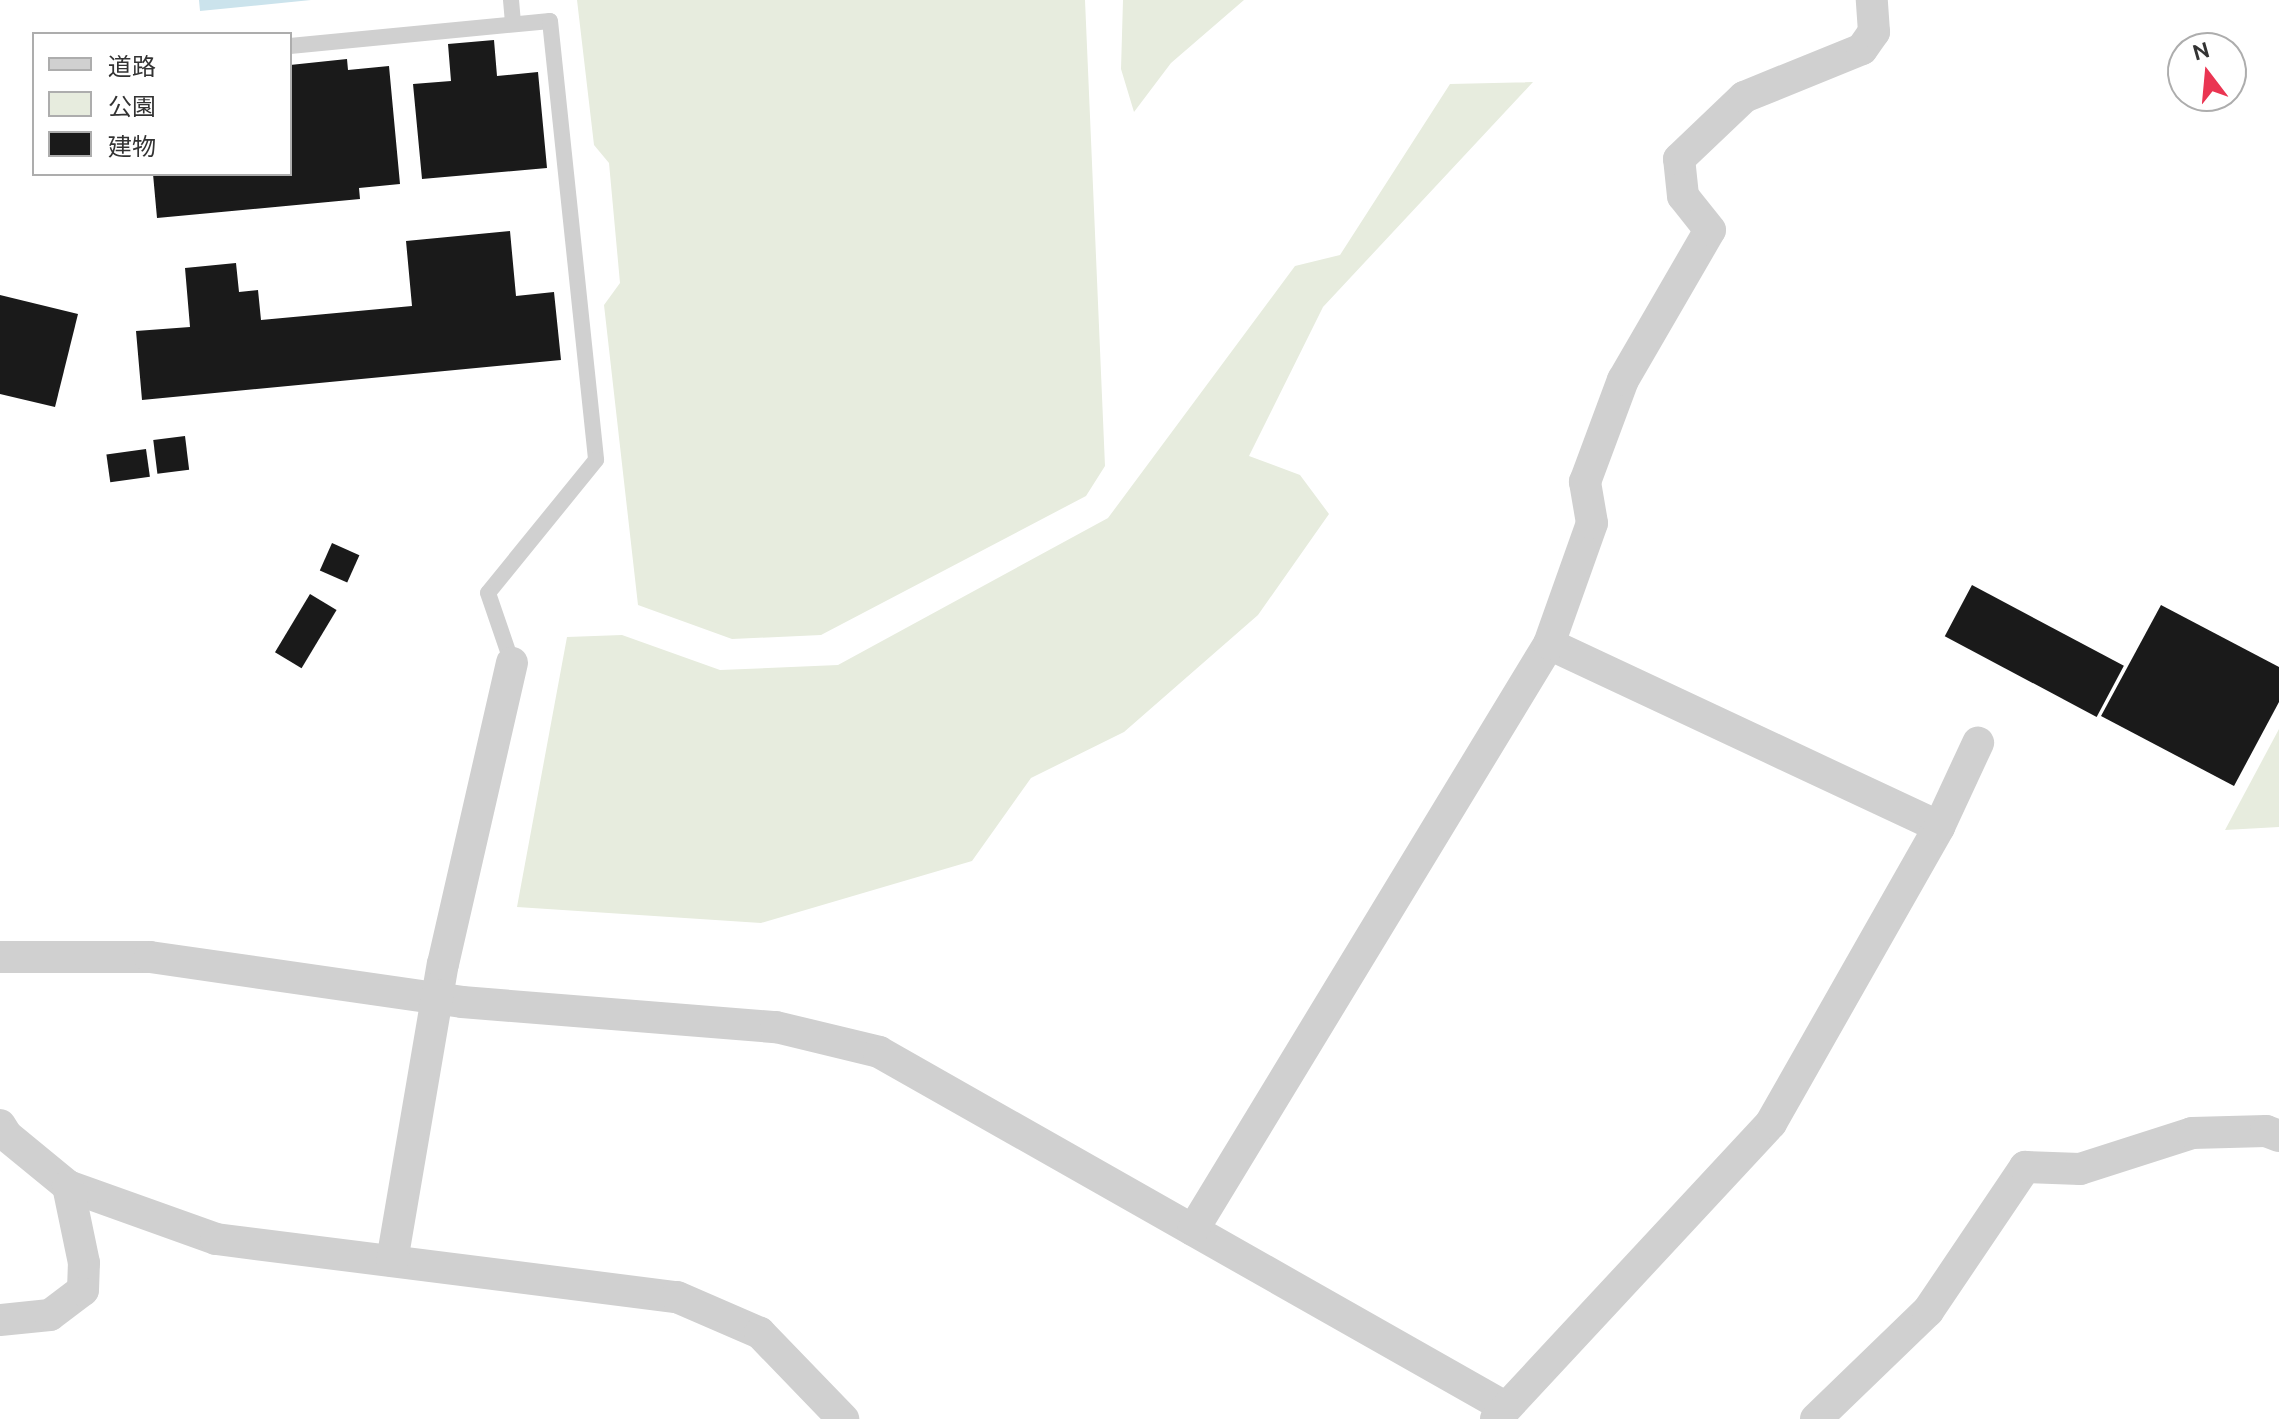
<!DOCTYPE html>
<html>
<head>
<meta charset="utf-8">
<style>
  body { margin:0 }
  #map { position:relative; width:2279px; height:1419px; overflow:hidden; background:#fff; font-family:Ubuntu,"Noto Sans JP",sans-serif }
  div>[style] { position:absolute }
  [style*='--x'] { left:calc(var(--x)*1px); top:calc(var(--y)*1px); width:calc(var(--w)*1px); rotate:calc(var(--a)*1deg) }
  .green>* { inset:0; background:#e7ecde }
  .water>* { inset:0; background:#cbe3ec }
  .building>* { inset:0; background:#1a1a1a; transform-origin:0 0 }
  .lane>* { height:16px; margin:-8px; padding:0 8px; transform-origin:8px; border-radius:8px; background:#d0d0d0 }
  .street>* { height:32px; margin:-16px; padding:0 16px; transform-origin:16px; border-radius:16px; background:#d0d0d0 }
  span { translate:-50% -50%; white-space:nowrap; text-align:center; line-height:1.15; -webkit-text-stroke:8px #fff; paint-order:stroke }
  .legend { position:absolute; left:32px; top:32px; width:260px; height:144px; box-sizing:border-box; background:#fff; border:2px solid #adadad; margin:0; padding:10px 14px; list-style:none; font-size:24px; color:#333 }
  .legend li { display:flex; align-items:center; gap:16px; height:40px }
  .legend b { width:40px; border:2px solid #adadad }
  .north { position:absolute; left:2167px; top:32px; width:80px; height:80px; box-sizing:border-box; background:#fff; border:2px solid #adadad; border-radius:50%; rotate:344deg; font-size:22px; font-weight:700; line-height:32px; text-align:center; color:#333 }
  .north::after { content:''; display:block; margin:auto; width:28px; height:36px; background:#ea3552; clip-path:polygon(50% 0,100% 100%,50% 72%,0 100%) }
</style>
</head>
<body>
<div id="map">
  <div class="green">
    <div style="clip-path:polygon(577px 0,1085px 0,1105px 466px,1086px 496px,821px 635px,732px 639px,638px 605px,604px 305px,620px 283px,609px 163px,594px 145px)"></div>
    <div style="clip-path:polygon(1123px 0,1244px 0,1171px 63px,1134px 112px,1121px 69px)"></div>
    <div style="clip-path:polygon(1533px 82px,1323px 307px,1249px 456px,1300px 475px,1329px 514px,1258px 615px,1124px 732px,1031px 778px,972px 861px,761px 923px,517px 907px,567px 637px,622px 635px,720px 670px,838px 665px,1108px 518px,1295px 266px,1340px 255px,1450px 84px)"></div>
    <div style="clip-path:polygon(2279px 729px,2279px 827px,2225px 830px)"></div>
  </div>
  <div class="water">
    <div style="clip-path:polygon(199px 0,311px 0,200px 11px)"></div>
  </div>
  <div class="building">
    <div style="clip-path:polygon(494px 40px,497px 76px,538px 72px,547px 168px,422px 179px,413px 84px,451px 81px,448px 44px)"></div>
    <div style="clip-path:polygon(347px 59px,348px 70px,389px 66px,400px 184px,359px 188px,360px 199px,157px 218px,153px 174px,290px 174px,290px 65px)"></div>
    <div style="clip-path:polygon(510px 231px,516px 296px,554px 292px,561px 360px,142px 400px,136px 331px,190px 327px,185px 268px,236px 263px,239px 292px,258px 290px,261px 320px,412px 306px,406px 241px)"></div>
    <div style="clip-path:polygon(0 295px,78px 314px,55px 407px,0 394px)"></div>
    <div style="left:185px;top:436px;width:34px;height:32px;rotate:83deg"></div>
    <div style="left:146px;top:449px;width:28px;height:40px;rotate:82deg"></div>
    <div style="left:332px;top:543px;width:30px;height:30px;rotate:24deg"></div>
    <div style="left:1972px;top:585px;width:172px;height:58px;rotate:28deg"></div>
    <div style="left:310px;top:594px;width:31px;height:68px;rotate:31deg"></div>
    <div style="clip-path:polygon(2161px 605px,2279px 667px,2279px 702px,2234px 786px,2101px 716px)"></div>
  </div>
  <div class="lane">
    <div style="--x:511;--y:0;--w:23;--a:85"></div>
    <div style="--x:290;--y:46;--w:261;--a:-5.5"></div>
    <div style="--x:550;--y:21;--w:441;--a:84"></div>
    <div style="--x:596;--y:460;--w:171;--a:129.1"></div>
    <div style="--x:488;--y:593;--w:74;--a:71.1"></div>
  </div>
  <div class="street">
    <div style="--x:1549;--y:644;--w:431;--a:25.1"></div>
    <div style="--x:0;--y:957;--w:150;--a:0"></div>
    <div style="--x:150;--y:957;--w:315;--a:8.2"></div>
    <div style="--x:462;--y:1002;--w:315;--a:4.6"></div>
    <div style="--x:776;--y:1027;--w:106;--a:13.6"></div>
    <div style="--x:879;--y:1052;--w:720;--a:29.56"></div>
    <div style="--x:0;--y:1125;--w:13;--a:58"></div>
    <div style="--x:7;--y:1136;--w:79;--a:39.3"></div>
    <div style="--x:68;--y:1186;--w:157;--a:19.7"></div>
    <div style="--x:216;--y:1239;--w:465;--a:7.2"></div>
    <div style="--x:677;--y:1297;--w:90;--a:23.4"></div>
    <div style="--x:760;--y:1333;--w:120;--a:46"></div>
    <div style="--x:1193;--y:1230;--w:686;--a:-58.72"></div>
    <div style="--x:1549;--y:644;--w:128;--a:-70.4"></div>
    <div style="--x:1592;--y:523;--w:42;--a:-99.7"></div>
    <div style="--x:1585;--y:482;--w:109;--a:-69.6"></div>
    <div style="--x:1623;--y:380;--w:173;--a:-59.9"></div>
    <div style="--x:1710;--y:230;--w:43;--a:-128.5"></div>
    <div style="--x:1683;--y:196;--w:37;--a:-96"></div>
    <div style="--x:1679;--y:159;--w:90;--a:-43.6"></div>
    <div style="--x:1744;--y:97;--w:127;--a:-22.1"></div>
    <div style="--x:1862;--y:49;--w:21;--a:-55"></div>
    <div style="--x:1874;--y:32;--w:32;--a:-94"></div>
    <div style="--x:392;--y:1261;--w:301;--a:-80.3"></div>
    <div style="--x:443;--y:964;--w:309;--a:-77.1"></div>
    <div style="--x:0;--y:1320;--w:50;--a:-5.7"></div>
    <div style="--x:50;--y:1315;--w:41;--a:-37.1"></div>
    <div style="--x:83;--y:1290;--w:27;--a:-88"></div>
    <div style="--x:84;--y:1263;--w:79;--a:-101.7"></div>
    <div style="--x:1496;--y:1419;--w:404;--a:-47.1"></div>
    <div style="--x:1771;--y:1123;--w:340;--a:-60.4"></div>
    <div style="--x:1939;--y:827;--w:93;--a:-65.1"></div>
    <div style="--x:1816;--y:1419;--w:156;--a:-44"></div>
    <div style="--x:1928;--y:1311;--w:174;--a:-56"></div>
    <div style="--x:2025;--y:1167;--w:55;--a:2.1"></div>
    <div style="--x:2080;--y:1169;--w:118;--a:-17.8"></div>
    <div style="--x:2192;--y:1133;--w:74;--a:-1.5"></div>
    <div style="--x:2266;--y:1131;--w:14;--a:21"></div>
  </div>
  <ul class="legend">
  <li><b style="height:10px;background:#d0d0d0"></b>道路</li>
  <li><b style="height:22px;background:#e7ecde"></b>公園</li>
  <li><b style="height:22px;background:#1a1a1a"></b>建物</li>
  </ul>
  <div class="north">N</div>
</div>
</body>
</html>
